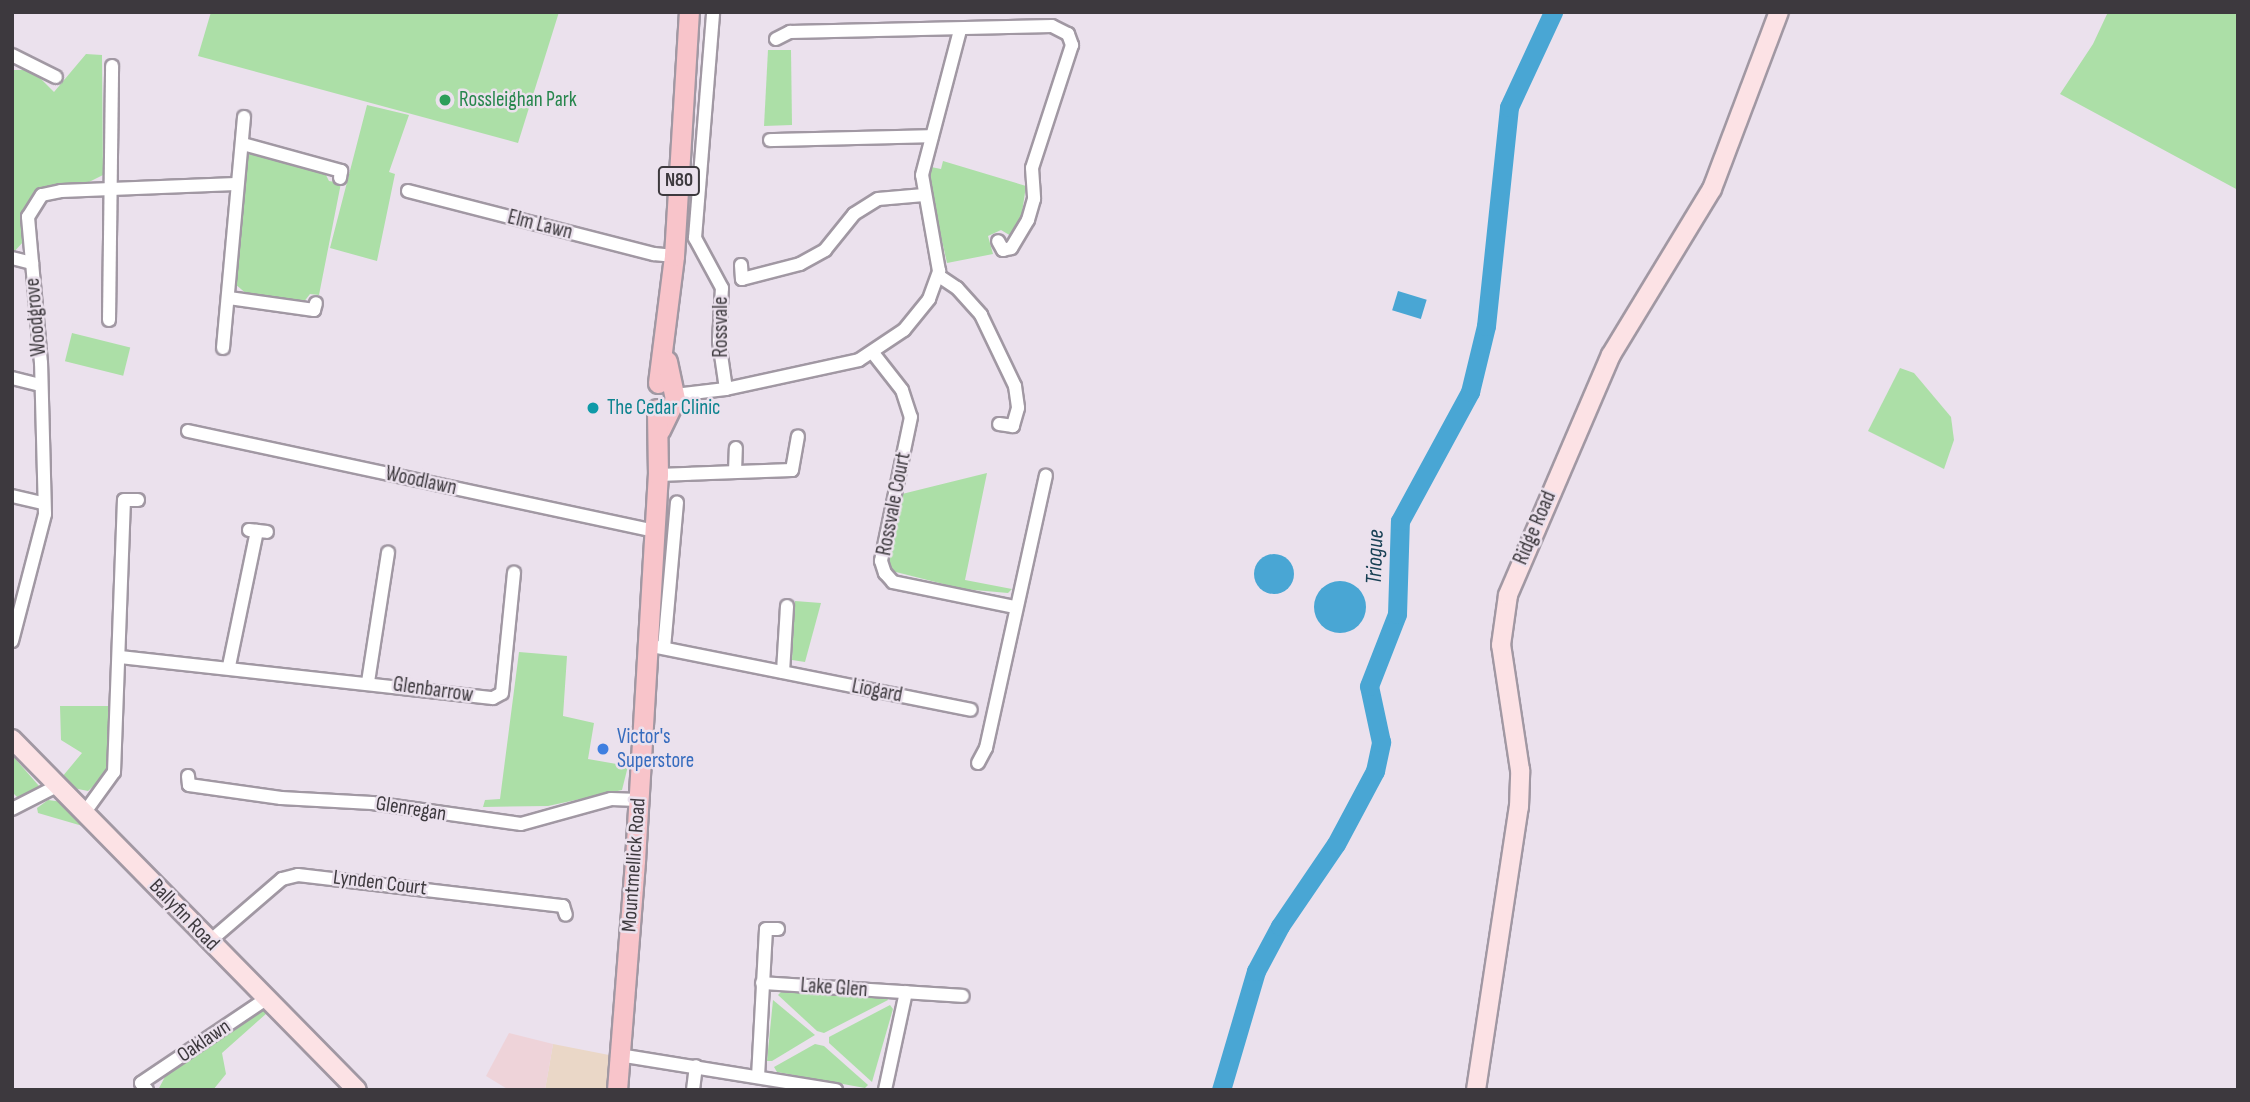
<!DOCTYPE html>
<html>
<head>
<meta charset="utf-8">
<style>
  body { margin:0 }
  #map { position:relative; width:2250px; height:1102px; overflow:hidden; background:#ebe1ed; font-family:"Sofia Sans Condensed",sans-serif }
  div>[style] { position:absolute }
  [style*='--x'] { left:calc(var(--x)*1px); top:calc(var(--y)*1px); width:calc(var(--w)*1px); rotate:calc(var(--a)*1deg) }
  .commercial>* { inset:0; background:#ead7c7 }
  .industrial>* { inset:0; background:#eed3d9 }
  .green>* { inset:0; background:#acdfa7; transform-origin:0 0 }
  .water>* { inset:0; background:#49a6d4; transform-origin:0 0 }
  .round { border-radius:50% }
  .river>* { height:19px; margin:-9.5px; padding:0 9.5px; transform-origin:9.5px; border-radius:9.5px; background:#49a6d4 }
  .roads { filter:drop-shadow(2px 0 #a198a3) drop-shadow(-2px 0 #a198a3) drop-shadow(0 2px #a198a3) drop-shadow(0 -2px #a198a3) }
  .street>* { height:12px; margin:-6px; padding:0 6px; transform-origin:6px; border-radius:6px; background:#fff }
  .secondary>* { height:18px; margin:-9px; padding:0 9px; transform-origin:9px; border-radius:9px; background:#fce2e5 }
  .primary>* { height:19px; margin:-9.5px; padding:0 9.5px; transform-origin:9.5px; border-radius:9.5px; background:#f8c4ca }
  .dots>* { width:19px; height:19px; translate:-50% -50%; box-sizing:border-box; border:4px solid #ebe1ed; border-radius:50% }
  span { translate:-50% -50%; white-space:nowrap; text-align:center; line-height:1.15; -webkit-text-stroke:5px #ebe1ed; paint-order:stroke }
  .shield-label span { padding:2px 5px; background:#ebe1ed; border:2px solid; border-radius:5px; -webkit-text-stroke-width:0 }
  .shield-label { font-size:19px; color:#3d393e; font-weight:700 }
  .leisure-label { font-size:21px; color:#27864d }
  .left { translate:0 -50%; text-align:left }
  .street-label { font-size:21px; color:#3d393e }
  .culture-label { font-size:21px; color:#0d838f }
  .shop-label { font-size:21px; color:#366cbe }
  .water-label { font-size:23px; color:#184054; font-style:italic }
  .frame { position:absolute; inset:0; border:14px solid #3d393e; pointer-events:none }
</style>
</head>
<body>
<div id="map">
  <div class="commercial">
    <div style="clip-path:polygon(553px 1044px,609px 1055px,608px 1090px,545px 1090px)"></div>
  </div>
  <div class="industrial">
    <div style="clip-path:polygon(509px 1033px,553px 1044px,545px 1090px,509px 1090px,486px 1076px)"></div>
  </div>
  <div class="green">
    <div style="clip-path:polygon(211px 12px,559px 12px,518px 143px,198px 56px)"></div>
    <div style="clip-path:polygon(2108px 12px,2238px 12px,2238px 190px,2060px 94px,2093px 44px)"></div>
    <div style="clip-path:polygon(768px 50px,791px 50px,792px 125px,764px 126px)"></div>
    <div style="clip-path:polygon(86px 54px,102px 55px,103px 175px,89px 182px,50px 185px,36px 193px,27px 204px,24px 241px,12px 254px,12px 70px,32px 70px,54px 92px)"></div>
    <div style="clip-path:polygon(367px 105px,409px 115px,389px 172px,395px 174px,377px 261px,330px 248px)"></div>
    <div style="clip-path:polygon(256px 151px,323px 169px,329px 181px,341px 183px,319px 295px,310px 294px,303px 303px,248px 295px,235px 284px,246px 156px)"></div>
    <div style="clip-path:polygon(943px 161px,1026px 186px,1020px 226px,1011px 236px,1001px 230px,988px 236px,993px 254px,947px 263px,929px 183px,931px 167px,941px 169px)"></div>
    <div style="left:72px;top:333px;width:60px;height:29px;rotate:14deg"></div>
    <div style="clip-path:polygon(1900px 368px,1914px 373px,1951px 417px,1954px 440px,1944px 469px,1868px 431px)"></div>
    <div style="clip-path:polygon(987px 473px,965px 580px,1012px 589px,1008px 593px,963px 589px,892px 571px,886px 560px,898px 495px)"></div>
    <div style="clip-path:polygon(795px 601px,821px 603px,805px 662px,792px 660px)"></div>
    <div style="clip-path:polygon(519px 652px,567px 656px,563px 716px,594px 723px,588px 759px,628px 766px,622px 790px,548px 806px,483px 807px,485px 800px,500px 799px)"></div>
    <div style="clip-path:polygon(60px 706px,109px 706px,109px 772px,88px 791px,73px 788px,62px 777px,82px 753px,61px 740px)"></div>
    <div style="clip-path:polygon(12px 755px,39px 786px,19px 799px,12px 792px)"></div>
    <div style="clip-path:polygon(48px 800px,63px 802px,86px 827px,38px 813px,37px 808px)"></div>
    <div style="clip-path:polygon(781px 992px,887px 998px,888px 1000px,824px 1033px,817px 1031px,778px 995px)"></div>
    <div style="clip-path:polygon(773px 1000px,815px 1035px,772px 1061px,767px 1061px)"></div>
    <div style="clip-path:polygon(890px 1005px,893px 1009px,872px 1082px,829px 1043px,829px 1037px)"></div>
    <div style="clip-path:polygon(262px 1009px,267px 1013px,222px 1053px,226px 1074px,213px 1090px,158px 1090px,167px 1073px)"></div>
    <div style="clip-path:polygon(815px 1044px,824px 1046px,868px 1085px,865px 1088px,777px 1072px,774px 1067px)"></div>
  </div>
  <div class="water">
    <div style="left:1398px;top:291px;width:30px;height:20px;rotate:17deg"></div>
    <div class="round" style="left:1254px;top:554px;width:40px;height:40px"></div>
    <div class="round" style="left:1314px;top:581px;width:52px;height:52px"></div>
  </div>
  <div class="river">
    <div style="--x:1221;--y:1090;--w:124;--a:-73.6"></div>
    <div style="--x:1256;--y:971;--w:51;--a:-61.9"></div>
    <div style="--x:1280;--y:926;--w:99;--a:-55.7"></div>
    <div style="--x:1336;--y:844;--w:83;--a:-61.9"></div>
    <div style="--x:1375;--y:771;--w:30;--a:-78"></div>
    <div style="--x:1381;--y:742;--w:57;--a:-102.1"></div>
    <div style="--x:1369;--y:686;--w:77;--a:-68.7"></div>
    <div style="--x:1397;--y:614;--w:93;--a:-88.2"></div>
    <div style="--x:1400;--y:521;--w:147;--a:-61.5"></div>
    <div style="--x:1470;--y:392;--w:68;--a:-76.4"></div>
    <div style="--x:1486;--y:326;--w:220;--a:-84"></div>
    <div style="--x:1509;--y:107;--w:105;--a:-65.1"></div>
  </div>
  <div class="roads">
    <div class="street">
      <div style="--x:776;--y:39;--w:16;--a:-27"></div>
      <div style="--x:790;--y:32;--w:262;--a:-1.3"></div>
      <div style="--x:1052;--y:26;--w:18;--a:27"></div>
      <div style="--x:1068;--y:34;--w:12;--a:70"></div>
      <div style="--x:1072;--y:45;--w:129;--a:108"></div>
      <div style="--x:1032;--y:168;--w:31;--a:86"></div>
      <div style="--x:1034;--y:199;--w:22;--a:106"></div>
      <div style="--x:1028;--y:220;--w:33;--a:121"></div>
      <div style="--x:1011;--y:248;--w:8;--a:166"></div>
      <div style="--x:1003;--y:250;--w:10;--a:-119"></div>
      <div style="--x:12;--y:55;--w:49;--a:26.6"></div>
      <div style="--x:770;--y:140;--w:162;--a:-1.4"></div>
      <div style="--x:243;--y:144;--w:102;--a:15.4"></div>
      <div style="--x:341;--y:171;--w:7;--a:98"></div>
      <div style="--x:408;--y:191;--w:254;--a:14.4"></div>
      <div style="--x:654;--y:254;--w:20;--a:6"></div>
      <div style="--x:12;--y:258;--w:21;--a:14"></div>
      <div style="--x:741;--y:265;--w:14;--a:86"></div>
      <div style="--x:742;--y:279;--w:60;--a:-14.5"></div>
      <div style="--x:800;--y:264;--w:29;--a:-29"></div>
      <div style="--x:825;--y:250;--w:46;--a:-51.1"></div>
      <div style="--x:854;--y:214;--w:28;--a:-32"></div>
      <div style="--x:878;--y:199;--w:46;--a:-5"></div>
      <div style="--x:939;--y:276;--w:22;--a:34"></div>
      <div style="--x:957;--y:288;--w:36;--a:48"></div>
      <div style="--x:981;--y:315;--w:79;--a:64.4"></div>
      <div style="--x:1015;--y:386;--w:22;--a:82"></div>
      <div style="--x:1018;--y:408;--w:19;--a:106"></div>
      <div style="--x:1013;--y:426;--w:14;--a:-172"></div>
      <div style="--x:229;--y:298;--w:86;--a:8"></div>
      <div style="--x:314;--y:310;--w:7;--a:-74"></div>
      <div style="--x:109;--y:320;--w:254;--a:-89.3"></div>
      <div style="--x:223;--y:348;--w:232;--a:-84.8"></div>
      <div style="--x:873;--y:353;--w:47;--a:51.9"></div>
      <div style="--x:902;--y:390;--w:28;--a:72"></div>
      <div style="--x:911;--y:417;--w:147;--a:101.8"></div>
      <div style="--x:881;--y:561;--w:13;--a:72"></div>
      <div style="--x:885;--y:573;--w:12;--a:48"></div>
      <div style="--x:893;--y:582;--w:125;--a:11.6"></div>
      <div style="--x:12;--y:378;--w:30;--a:14"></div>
      <div style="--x:726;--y:389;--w:136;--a:-12.3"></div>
      <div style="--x:859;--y:360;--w:54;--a:-33.7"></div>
      <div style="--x:904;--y:330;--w:40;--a:-51"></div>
      <div style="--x:929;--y:299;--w:30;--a:-70"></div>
      <div style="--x:939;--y:271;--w:97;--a:-100"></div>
      <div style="--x:922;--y:175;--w:150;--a:-75.3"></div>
      <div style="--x:675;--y:395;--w:51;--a:-6.7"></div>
      <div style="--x:726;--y:389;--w:49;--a:-98.3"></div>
      <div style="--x:719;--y:341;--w:53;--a:-86.8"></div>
      <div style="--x:722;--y:288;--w:57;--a:-118.4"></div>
      <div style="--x:695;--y:238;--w:227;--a:-85.4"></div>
      <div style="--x:188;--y:431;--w:477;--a:12.1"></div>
      <div style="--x:735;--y:472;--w:24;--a:-88"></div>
      <div style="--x:658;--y:475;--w:134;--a:-2.1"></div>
      <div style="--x:792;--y:470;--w:34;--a:-80"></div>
      <div style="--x:12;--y:496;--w:31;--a:13"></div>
      <div style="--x:249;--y:530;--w:18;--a:6"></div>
      <div style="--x:12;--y:641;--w:131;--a:-75.4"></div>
      <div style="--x:45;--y:514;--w:151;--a:-91.5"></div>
      <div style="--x:41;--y:363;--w:147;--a:-95.1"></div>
      <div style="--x:28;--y:217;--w:26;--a:-58"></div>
      <div style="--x:42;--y:195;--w:19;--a:-12"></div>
      <div style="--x:61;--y:191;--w:175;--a:-2.3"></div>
      <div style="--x:647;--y:645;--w:330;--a:11.3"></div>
      <div style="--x:664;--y:648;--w:146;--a:-84.9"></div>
      <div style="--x:120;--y:657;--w:375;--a:6.3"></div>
      <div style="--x:493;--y:698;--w:10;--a:-29"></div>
      <div style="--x:502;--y:693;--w:121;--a:-84.3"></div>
      <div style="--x:229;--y:666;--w:138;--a:-78.3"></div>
      <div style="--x:783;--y:672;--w:66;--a:-86.5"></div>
      <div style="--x:368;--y:682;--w:131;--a:-81.2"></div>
      <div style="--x:978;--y:763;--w:17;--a:-62"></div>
      <div style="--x:986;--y:748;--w:279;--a:-77.6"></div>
      <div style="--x:188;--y:776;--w:9;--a:84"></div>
      <div style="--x:189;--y:785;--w:93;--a:8"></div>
      <div style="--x:281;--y:798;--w:91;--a:3.1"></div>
      <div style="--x:372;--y:803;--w:150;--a:8"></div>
      <div style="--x:521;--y:824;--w:93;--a:-15.5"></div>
      <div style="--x:611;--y:799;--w:27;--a:2"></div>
      <div style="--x:12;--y:809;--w:51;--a:-27.1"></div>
      <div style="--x:85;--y:812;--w:49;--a:-54.1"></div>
      <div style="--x:114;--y:772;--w:272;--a:-87.9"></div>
      <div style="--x:124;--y:500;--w:14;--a:0"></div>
      <div style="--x:210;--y:941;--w:95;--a:-40.7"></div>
      <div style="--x:282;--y:879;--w:16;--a:-14"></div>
      <div style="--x:298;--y:875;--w:267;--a:6.7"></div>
      <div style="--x:563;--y:906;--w:9;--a:72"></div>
      <div style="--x:762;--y:983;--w:201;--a:3.7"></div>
      <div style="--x:619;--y:1055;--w:220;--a:9.2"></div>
      <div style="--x:758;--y:1077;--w:148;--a:-86.9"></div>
      <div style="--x:766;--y:929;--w:12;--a:0"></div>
      <div style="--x:147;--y:1090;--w:9;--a:-131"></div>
      <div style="--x:141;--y:1083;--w:151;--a:-33.9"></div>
      <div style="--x:693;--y:1090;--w:24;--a:-83"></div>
      <div style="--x:885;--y:1090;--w:100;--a:-77.9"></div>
    </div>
    <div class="secondary">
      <div style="--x:12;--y:739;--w:492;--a:45.5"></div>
      <div style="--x:1476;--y:1090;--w:286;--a:-81.4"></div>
      <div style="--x:1519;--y:807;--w:37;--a:-88"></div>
      <div style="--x:1520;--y:770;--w:126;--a:-98.6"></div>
      <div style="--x:1501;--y:645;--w:50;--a:-82"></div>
      <div style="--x:1508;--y:595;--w:261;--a:-66.8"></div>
      <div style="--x:1611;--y:355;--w:194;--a:-58.7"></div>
      <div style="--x:1712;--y:189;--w:189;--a:-69.3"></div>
    </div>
    <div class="primary">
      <div style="--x:658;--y:383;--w:128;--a:-82.8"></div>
      <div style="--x:674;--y:256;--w:244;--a:-86.5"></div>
      <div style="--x:660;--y:430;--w:34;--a:-64"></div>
      <div style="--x:675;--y:399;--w:39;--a:-102"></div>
      <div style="--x:617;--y:1090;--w:231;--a:-85.5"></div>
      <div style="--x:635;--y:860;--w:386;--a:-86.6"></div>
      <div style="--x:658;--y:475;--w:66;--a:-90.9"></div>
    </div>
  </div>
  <div class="dots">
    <div style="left:445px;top:100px;background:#2e9e5b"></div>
    <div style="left:593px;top:408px;background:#0f9aa8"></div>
    <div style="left:603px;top:749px;background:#3f7fe0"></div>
  </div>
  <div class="shield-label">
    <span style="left:679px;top:181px">N80</span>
  </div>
  <div class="leisure-label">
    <span class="left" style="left:459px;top:100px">Rossleighan Park</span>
  </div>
  <div class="street-label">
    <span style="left:540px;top:225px;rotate:14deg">Elm Lawn</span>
    <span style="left:36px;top:317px;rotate:-95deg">Woodgrove</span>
    <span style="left:721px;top:327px;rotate:-90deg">Rossvale</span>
    <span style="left:421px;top:481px;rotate:12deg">Woodlawn</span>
    <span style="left:894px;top:504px;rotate:-79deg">Rossvale Court</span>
    <span style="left:1535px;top:528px;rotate:-67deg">Ridge Road</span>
    <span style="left:433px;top:690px;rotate:8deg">Glenbarrow</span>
    <span style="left:877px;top:691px;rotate:11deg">Liogard</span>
    <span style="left:411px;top:809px;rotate:9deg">Glenregan</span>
    <span style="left:634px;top:865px;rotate:-86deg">Mountmellick Road</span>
    <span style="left:380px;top:883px;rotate:7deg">Lynden Court</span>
    <span style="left:184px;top:915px;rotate:46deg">Ballyfin Road</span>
    <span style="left:834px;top:988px;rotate:4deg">Lake Glen</span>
    <span style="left:204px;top:1041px;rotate:-34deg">Oaklawn</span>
  </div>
  <div class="culture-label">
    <span class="left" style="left:607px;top:408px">The Cedar Clinic</span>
  </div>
  <div class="shop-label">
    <span class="left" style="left:617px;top:749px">Victor's<br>Superstore</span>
  </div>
  <div class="water-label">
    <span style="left:1375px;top:557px;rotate:-88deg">Triogue</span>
  </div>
  <div class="frame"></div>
</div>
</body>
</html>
